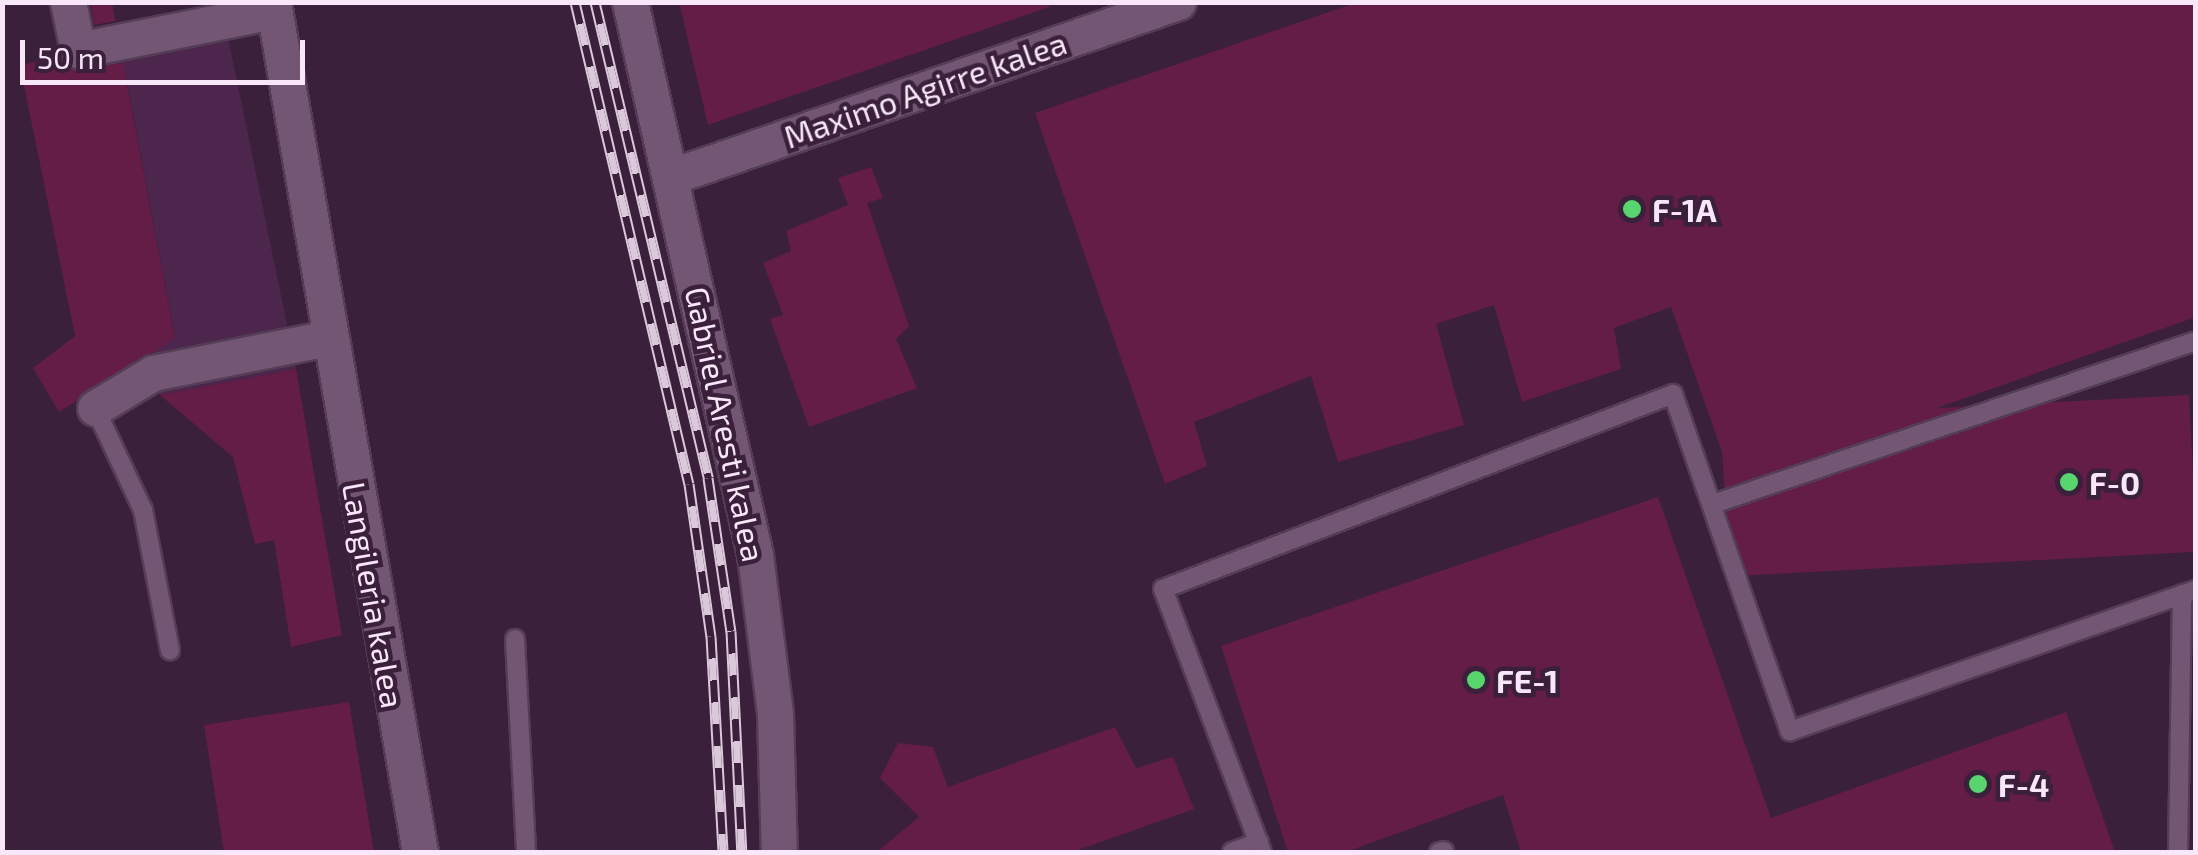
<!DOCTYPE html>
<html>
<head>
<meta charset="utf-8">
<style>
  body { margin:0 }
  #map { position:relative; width:2198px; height:855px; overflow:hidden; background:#3a203a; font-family:"Exo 2",sans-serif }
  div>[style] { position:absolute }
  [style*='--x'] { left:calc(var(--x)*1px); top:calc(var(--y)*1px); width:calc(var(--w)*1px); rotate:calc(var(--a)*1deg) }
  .green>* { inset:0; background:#4d264d }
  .building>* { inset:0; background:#631d47; transform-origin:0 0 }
  .roads { filter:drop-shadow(2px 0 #543e55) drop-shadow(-2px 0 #543e55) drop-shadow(0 2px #543e55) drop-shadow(0 -2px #543e55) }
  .lane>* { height:18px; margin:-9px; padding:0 9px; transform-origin:9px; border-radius:9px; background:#735673 }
  .street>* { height:35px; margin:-17.5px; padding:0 17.5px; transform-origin:17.5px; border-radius:17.5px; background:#735673 }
  .rail>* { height:11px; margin-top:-5.5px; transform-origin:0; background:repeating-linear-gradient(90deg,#3a203a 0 22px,#dbc9db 0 44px); box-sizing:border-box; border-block:2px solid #dbc9db }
  .dots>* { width:28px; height:28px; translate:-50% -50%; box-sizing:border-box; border:5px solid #3a203a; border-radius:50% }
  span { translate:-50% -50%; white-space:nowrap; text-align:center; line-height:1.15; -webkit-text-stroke:9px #3a203a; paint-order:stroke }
  .street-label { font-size:32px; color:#f8e7f8 }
  .poi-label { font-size:32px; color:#f8e7f8; font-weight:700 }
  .left { translate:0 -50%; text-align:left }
  .frame { position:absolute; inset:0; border:5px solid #f8e7f8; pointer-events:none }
  .scale { position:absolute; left:20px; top:40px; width:285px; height:45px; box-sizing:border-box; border:5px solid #f8e7f8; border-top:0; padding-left:12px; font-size:30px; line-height:35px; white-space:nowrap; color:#f8e7f8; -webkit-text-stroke:8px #3a203a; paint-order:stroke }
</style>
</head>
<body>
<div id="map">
  <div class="green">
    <div style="clip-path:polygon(221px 3px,296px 369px,160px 395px,152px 352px,175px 337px,126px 76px,95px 82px,82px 29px)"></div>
  </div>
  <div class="building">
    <div style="clip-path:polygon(90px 2px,112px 2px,115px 21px,94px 25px)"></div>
    <div style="clip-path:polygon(679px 2px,1049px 2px,1049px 7px,708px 125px)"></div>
    <div style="clip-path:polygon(1358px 2px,2196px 2px,2196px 317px,1732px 480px,1671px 307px,1614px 328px,1621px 369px,1522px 402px,1494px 305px,1436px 324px,1464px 425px,1338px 462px,1311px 376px,1194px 422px,1207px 466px,1165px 484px,1035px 113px)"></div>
    <div style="clip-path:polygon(58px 55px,72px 70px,123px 63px,175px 338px,59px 412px,33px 368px,75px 336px,20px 66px)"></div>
    <div style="clip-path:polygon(871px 167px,883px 198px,867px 203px,909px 326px,896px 339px,917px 388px,809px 427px,770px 319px,783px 315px,763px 263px,791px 251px,786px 231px,848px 205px,838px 178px)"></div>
    <div style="clip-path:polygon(296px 369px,342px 635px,291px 647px,274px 540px,255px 544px,233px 457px,160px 395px)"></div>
    <div style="left:2189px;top:395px;width:157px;height:469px;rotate:87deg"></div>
    <div style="clip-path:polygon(1658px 497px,1771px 818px,2066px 712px,2115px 852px,1521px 852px,1503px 795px,1346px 852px,1288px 852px,1221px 646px)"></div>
    <div style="clip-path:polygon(349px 702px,374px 852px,224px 852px,204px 725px)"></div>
    <div style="clip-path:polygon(1115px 727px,1136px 768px,1173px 757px,1194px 809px,1072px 852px,877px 852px,919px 817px,880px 778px,898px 743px,933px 747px,948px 787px)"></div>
  </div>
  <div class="roads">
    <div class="lane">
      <div style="--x:95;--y:408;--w:113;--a:64.8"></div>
      <div style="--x:143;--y:510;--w:143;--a:79.1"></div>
      <div style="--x:1713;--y:504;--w:510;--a:-18.65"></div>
      <div style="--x:515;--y:639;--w:213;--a:87"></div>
      <div style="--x:1232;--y:852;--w:29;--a:-20"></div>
      <div style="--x:1262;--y:852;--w:281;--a:-110.6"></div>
      <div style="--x:1163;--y:589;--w:546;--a:-20.92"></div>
      <div style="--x:1673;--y:394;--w:357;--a:70.9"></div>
      <div style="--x:1790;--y:731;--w:430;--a:-19.2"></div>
      <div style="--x:1439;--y:852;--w:5;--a:-11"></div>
      <div style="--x:2178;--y:852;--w:258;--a:-89.1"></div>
    </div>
    <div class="street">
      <div style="--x:68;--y:2;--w:49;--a:78.2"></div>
      <div style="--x:78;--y:50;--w:200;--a:-11.3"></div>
      <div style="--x:273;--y:2;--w:863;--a:80.19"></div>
      <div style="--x:630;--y:2;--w:567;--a:77.26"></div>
      <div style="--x:755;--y:555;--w:159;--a:82.8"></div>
      <div style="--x:775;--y:713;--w:139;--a:88.4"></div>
      <div style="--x:673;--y:176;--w:534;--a:-19.01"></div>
      <div style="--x:95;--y:408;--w:68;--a:-31.1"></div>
      <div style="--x:153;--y:373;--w:178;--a:-11.3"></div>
    </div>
  </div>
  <div class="rail">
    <div style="--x:575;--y:2;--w:495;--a:76.7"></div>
    <div style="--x:689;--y:484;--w:154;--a:81.8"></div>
    <div style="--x:711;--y:636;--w:216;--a:86.8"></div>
    <div style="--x:595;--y:2;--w:489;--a:76.6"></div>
    <div style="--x:708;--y:478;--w:155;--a:81.5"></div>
    <div style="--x:731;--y:631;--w:221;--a:87.2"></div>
  </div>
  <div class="dots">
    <div style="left:1632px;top:209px;background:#59d56f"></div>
    <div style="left:2069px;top:482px;background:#59d56f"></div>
    <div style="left:1476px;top:680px;background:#59d56f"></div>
    <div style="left:1978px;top:784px;background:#59d56f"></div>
  </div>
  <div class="street-label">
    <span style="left:925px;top:89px;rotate:-19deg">Maximo Agirre kalea</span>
    <span style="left:726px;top:424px;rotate:78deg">Gabriel Aresti kalea</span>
    <span style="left:374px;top:595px;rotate:80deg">Langileria kalea</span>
  </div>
  <div class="poi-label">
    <span class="left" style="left:1652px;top:209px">F-1A</span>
    <span class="left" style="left:2089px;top:482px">F-0</span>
    <span class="left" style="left:1496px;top:680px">FE-1</span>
    <span class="left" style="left:1998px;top:784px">F-4</span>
  </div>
  <div class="frame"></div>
  <div class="scale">50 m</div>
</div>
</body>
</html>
